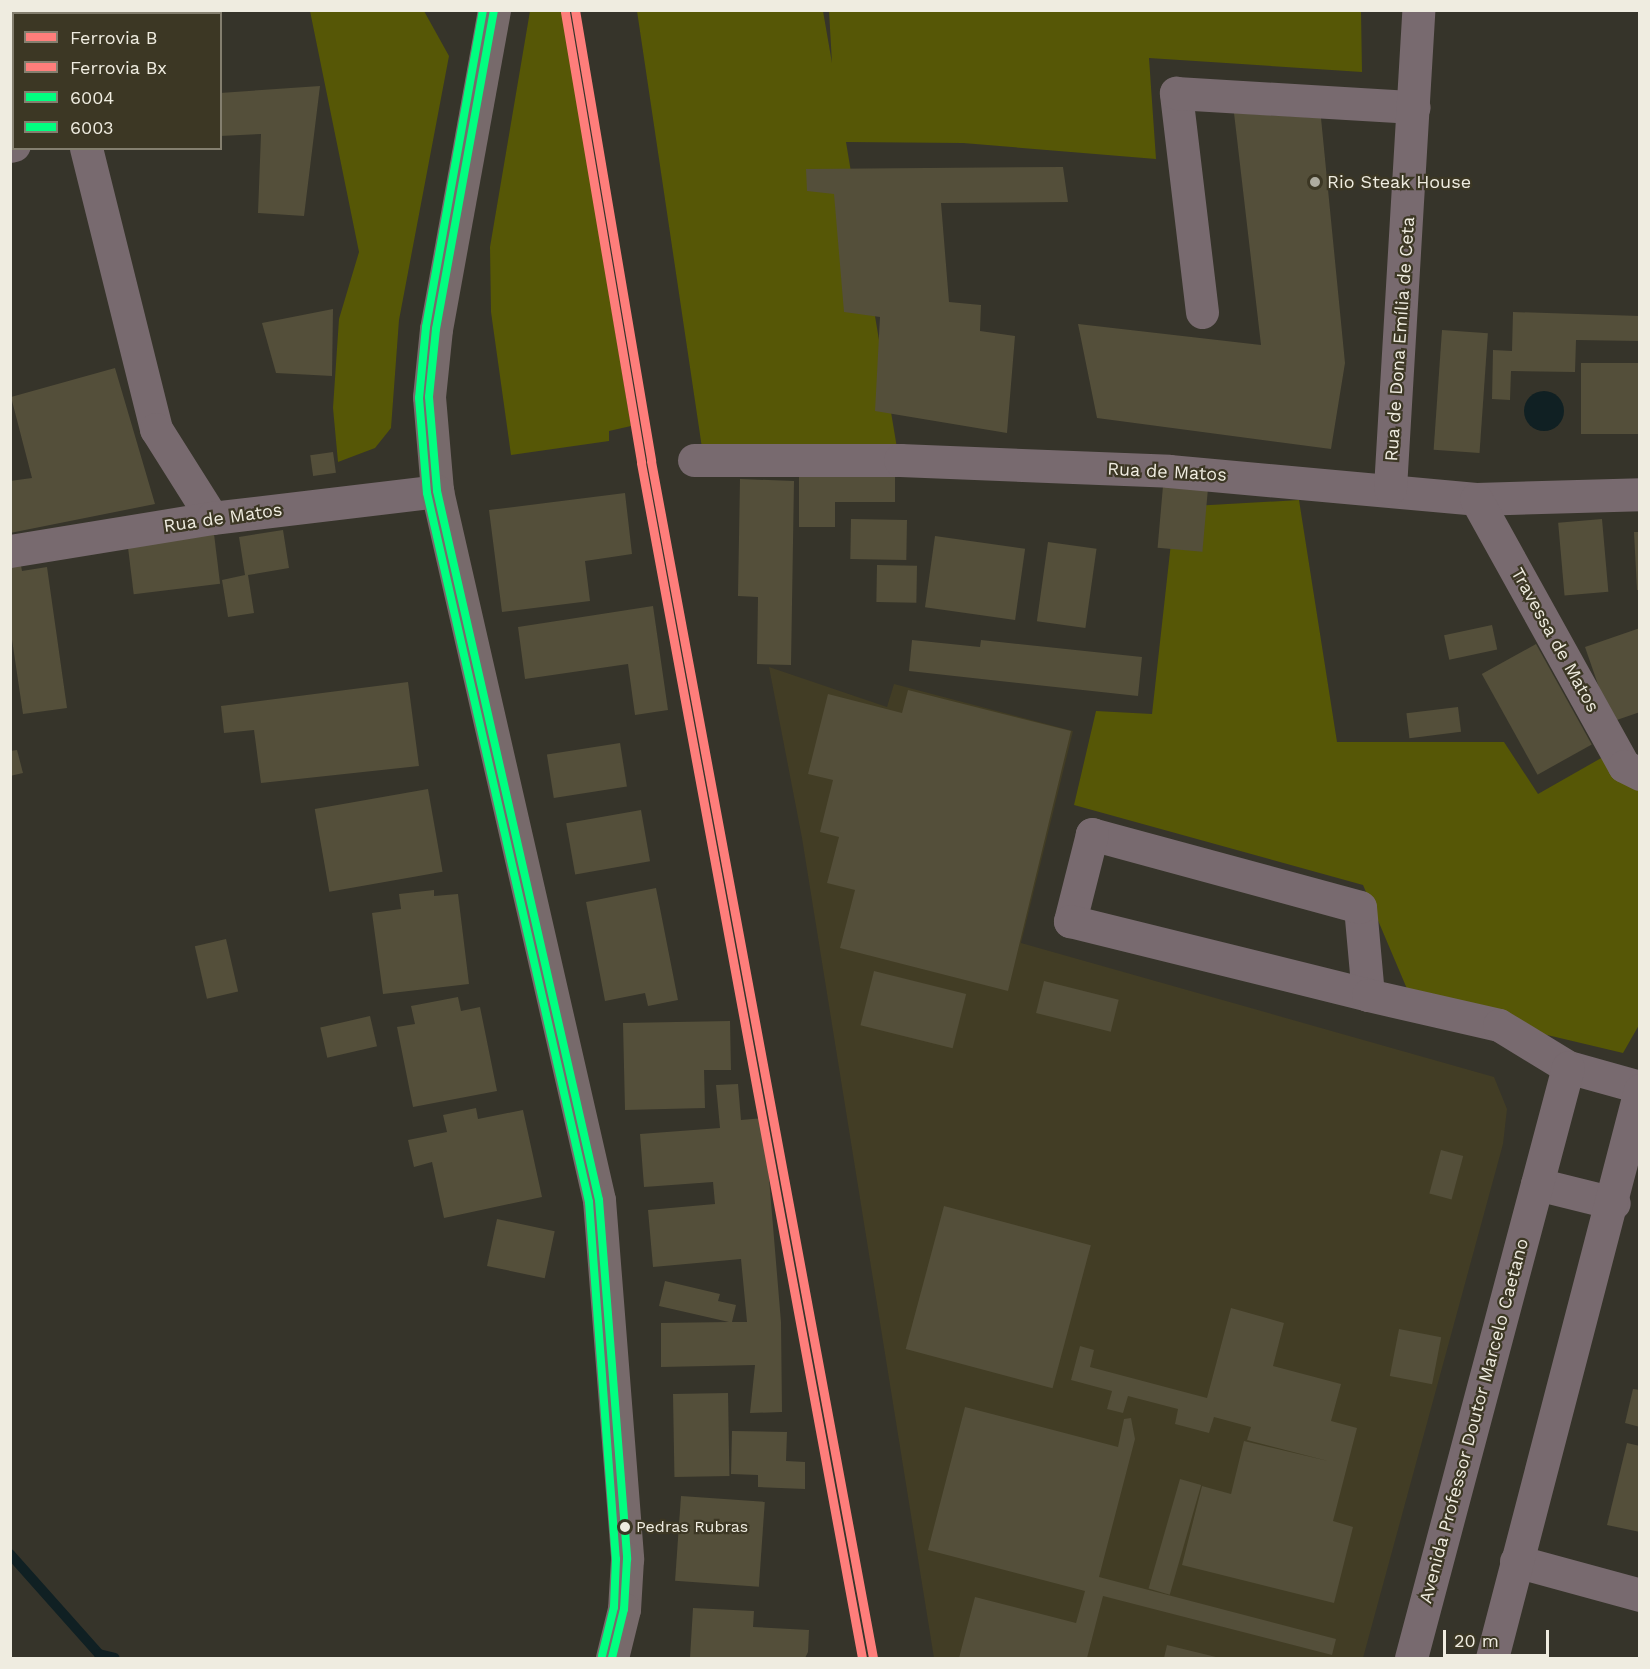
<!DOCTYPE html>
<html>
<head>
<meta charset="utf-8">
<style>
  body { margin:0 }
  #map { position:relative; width:1650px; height:1669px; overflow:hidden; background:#36342a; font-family:"Work Sans",sans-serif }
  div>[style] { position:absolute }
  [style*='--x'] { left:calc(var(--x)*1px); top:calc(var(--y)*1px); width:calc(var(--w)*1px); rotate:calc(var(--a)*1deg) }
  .built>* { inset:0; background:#423d25 }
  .green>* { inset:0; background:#565706 }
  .water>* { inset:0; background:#102023 }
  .round { border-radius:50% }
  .stream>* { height:10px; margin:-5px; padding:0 5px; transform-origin:5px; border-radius:5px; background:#102023 }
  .building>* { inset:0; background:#544f3a; transform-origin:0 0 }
  .minor>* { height:33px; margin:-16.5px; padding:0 16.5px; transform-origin:16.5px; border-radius:16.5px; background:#786a6f }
  .major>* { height:33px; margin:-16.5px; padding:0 16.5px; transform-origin:16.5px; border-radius:16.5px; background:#776a6b }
  .bus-1>* { height:8px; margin:-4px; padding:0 4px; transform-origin:4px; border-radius:4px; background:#00ff80 }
  .bus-2>* { height:8px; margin:-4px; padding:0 4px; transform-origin:4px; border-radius:4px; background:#00ff80 }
  .rail-1>* { height:9px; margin:-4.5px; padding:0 4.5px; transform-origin:4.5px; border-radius:4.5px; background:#fe7e7b }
  .rail-2>* { height:9px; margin:-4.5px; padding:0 4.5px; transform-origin:4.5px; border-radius:4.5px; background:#fe7e7b }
  .dots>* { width:16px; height:16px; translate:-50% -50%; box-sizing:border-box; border:3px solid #3c3724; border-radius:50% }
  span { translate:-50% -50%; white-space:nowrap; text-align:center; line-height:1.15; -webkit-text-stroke:4.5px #3c3724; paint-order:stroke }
  .bus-label { font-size:16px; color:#efece0 }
  .left { translate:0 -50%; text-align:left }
  .poi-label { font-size:18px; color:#efece0 }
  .street-label { font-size:18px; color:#efece0 }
  .frame { position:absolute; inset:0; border:12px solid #efece0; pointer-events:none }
  .legend { position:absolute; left:12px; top:12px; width:210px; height:138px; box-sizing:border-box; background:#3c3724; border:2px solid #847f6f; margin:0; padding:8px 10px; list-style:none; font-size:18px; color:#efece0 }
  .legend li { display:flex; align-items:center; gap:12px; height:30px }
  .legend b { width:30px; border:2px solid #847f6f }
  .scale { position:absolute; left:1443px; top:1630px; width:106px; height:27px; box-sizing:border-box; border:3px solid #efece0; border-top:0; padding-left:8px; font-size:18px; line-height:21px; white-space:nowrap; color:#efece0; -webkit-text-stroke:4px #3c3724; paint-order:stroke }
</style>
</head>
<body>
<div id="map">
  <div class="built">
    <div style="clip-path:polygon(769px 667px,887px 707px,894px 684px,1073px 731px,1021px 943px,1494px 1077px,1507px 1109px,1503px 1144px,1363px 1658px,934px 1658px,802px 838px)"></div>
  </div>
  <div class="green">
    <div style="clip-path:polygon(310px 11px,424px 11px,449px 56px,399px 320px,391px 428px,375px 448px,338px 462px,333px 408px,339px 319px,359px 252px)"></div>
    <div style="clip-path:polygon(530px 11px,562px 11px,631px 426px,609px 431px,609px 441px,511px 455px,491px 312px,490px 247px)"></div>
    <div style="clip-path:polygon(637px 11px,823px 11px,832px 63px,829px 11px,1361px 11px,1362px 72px,1149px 58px,1156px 159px,963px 143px,846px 142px,898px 454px,702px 448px)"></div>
    <div style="clip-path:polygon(1299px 500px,1337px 742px,1504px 742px,1538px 794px,1603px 757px,1639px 781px,1639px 1025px,1623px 1053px,1413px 1003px,1363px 885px,1074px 805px,1096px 711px,1152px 714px,1175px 507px)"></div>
  </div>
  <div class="water">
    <div class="round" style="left:1524px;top:391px;width:40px;height:40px"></div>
  </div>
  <div class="stream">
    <div style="--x:10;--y:1554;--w:134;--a:48.3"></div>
    <div style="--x:99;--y:1654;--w:16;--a:14"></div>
  </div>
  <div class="building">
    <div style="clip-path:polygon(320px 86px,304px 216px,258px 213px,261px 134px,220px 136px,220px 93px)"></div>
    <div style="clip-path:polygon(1234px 113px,1321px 118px,1345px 363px,1331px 449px,1097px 418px,1078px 324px,1261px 345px)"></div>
    <div style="clip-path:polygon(1063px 167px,1068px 202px,941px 203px,949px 302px,981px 305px,980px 331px,1015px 336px,1007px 433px,875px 411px,880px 317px,844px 312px,834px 194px,807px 191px,806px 169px)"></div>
    <div style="clip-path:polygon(333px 309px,332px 376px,276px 373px,262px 323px)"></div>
    <div style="clip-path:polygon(1513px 312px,1640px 316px,1640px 341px,1576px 340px,1575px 372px,1511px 371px,1510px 400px,1492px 399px,1493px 350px,1512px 351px)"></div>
    <div style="left:1442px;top:330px;width:46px;height:120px;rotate:4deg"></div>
    <div style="left:1581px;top:363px;width:59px;height:71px"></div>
    <div style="clip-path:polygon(115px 368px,155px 504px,10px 533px,10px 481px,32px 478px,11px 397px)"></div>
    <div style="left:333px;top:452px;width:21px;height:23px;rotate:82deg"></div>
    <div style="clip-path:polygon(799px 472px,895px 472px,895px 502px,835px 502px,835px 527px,799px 527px)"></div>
    <div style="clip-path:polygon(740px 479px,794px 481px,791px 665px,757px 664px,758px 597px,738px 596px)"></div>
    <div style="left:1163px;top:486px;width:45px;height:62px;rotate:5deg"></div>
    <div style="clip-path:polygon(625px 493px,632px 554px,585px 561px,590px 601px,502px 612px,489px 510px)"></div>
    <div style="left:851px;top:519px;width:56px;height:40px;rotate:1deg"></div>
    <div style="left:1602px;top:519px;width:73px;height:44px;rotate:85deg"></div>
    <div style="clip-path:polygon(283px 530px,289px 568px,248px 575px,254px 613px,228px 617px,222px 580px,245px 575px,239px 537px)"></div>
    <div style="clip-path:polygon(1634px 532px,1640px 532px,1640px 590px,1637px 590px)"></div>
    <div style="left:214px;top:534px;width:50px;height:87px;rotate:83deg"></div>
    <div style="left:935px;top:536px;width:91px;height:72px;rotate:8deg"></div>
    <div style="left:1048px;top:542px;width:49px;height:80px;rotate:8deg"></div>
    <div style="clip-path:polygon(20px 560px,22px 571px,47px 567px,67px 708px,23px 714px,10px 626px,10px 561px)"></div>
    <div style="left:877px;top:565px;width:40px;height:37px;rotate:1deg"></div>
    <div style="clip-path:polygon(653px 606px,668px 710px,635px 715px,628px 664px,525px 679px,518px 627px)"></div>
    <div style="left:1492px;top:625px;width:25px;height:49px;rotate:78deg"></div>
    <div style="clip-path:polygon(1640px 628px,1640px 712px,1611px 722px,1585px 647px)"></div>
    <div style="clip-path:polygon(912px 640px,980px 647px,981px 640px,1142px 657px,1138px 696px,909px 671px)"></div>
    <div style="left:1536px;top:644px;width:115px;height:62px;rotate:61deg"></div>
    <div style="clip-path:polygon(408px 682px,419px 766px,261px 783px,254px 730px,224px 733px,221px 706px)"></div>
    <div style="clip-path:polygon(908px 690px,1071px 731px,1008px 991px,840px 948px,855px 890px,827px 883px,839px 837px,820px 832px,833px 780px,808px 774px,828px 694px,902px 713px)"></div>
    <div style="left:1458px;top:707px;width:25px;height:52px;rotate:83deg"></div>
    <div style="left:620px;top:743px;width:44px;height:74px;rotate:81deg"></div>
    <div style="clip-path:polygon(17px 750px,23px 773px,10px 776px,10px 751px)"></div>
    <div style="left:428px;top:789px;width:84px;height:115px;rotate:80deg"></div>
    <div style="left:641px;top:810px;width:52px;height:76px;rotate:80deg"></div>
    <div style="clip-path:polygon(656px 888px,678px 1000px,648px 1006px,645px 993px,605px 1001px,586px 902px)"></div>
    <div style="clip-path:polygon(434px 890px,434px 896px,458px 894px,469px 984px,383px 994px,372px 913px,401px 909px,399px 894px)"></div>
    <div style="left:226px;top:939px;width:54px;height:32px;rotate:77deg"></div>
    <div style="left:874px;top:971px;width:95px;height:56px;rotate:14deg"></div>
    <div style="left:1044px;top:981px;width:77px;height:33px;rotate:14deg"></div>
    <div style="clip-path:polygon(458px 997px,461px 1011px,480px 1007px,497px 1091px,413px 1107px,397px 1027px,415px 1024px,411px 1006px)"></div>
    <div style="left:370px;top:1016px;width:31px;height:51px;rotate:77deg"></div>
    <div style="clip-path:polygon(730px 1021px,731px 1070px,704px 1070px,705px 1108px,625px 1110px,623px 1023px)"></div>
    <div style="clip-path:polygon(738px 1084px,741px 1120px,764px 1118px,781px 1322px,782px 1412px,750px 1413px,755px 1365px,661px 1367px,661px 1323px,729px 1322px,659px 1306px,665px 1281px,720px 1294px,718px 1301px,736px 1305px,732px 1322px,747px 1322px,741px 1259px,653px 1267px,648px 1210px,715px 1204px,713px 1182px,644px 1187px,640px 1134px,720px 1128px,716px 1085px)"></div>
    <div style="clip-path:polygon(476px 1108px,478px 1119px,523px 1110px,542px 1197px,444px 1218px,432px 1162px,414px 1167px,408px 1140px,447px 1132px,443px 1115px)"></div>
    <div style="left:1441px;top:1150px;width:23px;height:45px;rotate:15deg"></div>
    <div style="left:944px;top:1206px;width:152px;height:148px;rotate:15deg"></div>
    <div style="left:497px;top:1219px;width:59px;height:48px;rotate:12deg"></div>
    <div style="clip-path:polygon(1231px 1308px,1284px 1323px,1273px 1366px,1341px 1384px,1331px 1421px,1357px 1428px,1333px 1521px,1353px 1527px,1334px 1603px,1182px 1565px,1202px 1486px,1231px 1494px,1244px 1441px,1328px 1461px,1247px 1440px,1251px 1427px,1214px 1417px,1209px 1433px,1175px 1424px,1178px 1409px,1128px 1396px,1123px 1413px,1107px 1409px,1112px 1391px,1071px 1380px,1080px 1346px,1094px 1350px,1090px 1367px,1207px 1398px)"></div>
    <div style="left:1399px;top:1329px;width:43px;height:48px;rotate:11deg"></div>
    <div style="clip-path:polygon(1633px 1389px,1640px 1390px,1640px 1427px,1625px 1423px)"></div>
    <div style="left:728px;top:1393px;width:83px;height:55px;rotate:89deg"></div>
    <div style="clip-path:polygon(965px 1407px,1118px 1447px,1124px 1419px,1131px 1418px,1135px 1439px,1099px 1577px,1336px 1639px,1332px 1655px,1103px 1596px,1087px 1658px,959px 1658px,975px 1597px,1076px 1623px,1085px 1591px,928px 1550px)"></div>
    <div style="clip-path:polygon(732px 1431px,787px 1432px,786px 1461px,805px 1462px,805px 1489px,758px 1487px,758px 1475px,731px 1474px)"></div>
    <div style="clip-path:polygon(1627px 1443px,1640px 1446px,1640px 1532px,1607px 1525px)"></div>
    <div style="left:1180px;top:1479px;width:22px;height:114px;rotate:16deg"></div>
    <div style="left:681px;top:1496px;width:84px;height:85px;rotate:4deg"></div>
    <div style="clip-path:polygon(693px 1608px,754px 1611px,753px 1627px,809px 1630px,808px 1652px,805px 1658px,690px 1658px)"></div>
    <div style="clip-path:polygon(1167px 1645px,1220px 1658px,1164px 1658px)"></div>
  </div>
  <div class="minor">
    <div style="--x:10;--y:146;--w:4;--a:-14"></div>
    <div style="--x:86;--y:148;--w:290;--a:76"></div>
    <div style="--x:156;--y:429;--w:105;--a:57.8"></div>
    <div style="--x:1202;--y:312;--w:221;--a:-96.8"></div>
    <div style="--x:1176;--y:93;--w:238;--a:3.4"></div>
    <div style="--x:694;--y:460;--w:206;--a:0"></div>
    <div style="--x:900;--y:460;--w:269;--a:2.3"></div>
    <div style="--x:1169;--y:471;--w:308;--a:5.2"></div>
    <div style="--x:1476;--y:499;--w:164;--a:-1.7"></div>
    <div style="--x:1390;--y:488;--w:479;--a:-86.6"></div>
    <div style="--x:1476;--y:499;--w:305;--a:61"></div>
    <div style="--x:1624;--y:766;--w:18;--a:27"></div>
    <div style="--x:10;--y:551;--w:205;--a:-9.3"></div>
    <div style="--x:212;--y:518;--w:227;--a:-6.8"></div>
    <div style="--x:1368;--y:995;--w:88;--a:-95.2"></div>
    <div style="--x:1360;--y:907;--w:278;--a:-164.8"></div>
    <div style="--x:1092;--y:834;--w:90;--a:104.2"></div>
    <div style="--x:1070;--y:921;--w:307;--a:13.9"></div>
    <div style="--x:1368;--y:995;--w:134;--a:12.9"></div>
    <div style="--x:1499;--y:1025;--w:81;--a:31.3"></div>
    <div style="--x:1568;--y:1067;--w:75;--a:15.5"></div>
    <div style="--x:1537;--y:1184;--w:79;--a:13.9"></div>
    <div style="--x:1516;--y:1561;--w:129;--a:15.3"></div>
    <div style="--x:1411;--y:1658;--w:611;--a:-75.12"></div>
    <div style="--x:1492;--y:1658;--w:587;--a:-75.4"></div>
  </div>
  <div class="major">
    <div style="--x:494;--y:10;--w:324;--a:100.3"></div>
    <div style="--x:436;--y:329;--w:68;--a:95.9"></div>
    <div style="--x:429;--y:397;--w:94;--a:85.1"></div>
    <div style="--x:437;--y:491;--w:727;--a:77.13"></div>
    <div style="--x:599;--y:1200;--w:360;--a:85.5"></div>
    <div style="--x:627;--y:1559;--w:50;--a:93.4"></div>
    <div style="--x:624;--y:1609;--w:50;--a:103.8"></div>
    <div style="--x:74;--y:14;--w:23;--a:-10"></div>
    <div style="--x:10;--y:22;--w:4;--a:0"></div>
  </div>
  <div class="bus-1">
    <div style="--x:494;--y:10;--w:324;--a:100.3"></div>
    <div style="--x:436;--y:329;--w:68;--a:95.9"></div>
    <div style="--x:429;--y:397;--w:94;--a:85.1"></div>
    <div style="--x:437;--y:491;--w:727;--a:77.13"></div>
    <div style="--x:599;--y:1200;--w:360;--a:85.5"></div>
    <div style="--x:627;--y:1559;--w:50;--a:93.4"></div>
    <div style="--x:624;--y:1609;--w:50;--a:103.8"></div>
  </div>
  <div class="bus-2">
    <div style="--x:483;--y:10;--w:322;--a:100.2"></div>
    <div style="--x:426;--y:327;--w:71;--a:95.6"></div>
    <div style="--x:419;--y:398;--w:95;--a:85.2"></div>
    <div style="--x:427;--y:493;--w:727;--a:77.13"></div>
    <div style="--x:589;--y:1202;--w:358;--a:85.7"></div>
    <div style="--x:616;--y:1559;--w:48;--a:92.4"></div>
    <div style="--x:614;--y:1607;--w:50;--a:103.8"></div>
  </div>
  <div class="rail-1">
    <div style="--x:575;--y:10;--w:457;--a:80.4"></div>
    <div style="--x:651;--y:461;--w:1217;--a:79.49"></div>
  </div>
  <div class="rail-2">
    <div style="--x:565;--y:12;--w:457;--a:80.4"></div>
    <div style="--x:641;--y:463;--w:1215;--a:79.52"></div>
  </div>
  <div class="dots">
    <div style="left:1315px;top:182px;background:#aeaca0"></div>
    <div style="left:625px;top:1527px;background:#efece0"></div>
  </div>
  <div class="bus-label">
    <span class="left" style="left:636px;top:1527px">Pedras Rubras</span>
  </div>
  <div class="poi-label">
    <span class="left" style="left:1327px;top:182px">Rio Steak House</span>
  </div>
  <div class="street-label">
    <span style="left:1400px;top:339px;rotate:-86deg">Rua de Dona Emília de Ceta</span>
    <span style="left:1167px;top:472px;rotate:3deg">Rua de Matos</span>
    <span style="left:223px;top:518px;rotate:-8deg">Rua de Matos</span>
    <span style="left:1555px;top:640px;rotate:61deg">Travessa de Matos</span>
    <span style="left:1474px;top:1421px;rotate:-75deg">Avenida Professor Doutor Marcelo Caetano</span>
  </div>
  <div class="frame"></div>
  <ul class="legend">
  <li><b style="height:8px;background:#fe7e7b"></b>Ferrovia B</li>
  <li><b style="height:8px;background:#fe7e7b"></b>Ferrovia Bx</li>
  <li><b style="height:8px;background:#00ff80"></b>6004</li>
  <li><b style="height:8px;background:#00ff80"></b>6003</li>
  </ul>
  <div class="scale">20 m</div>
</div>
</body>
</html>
